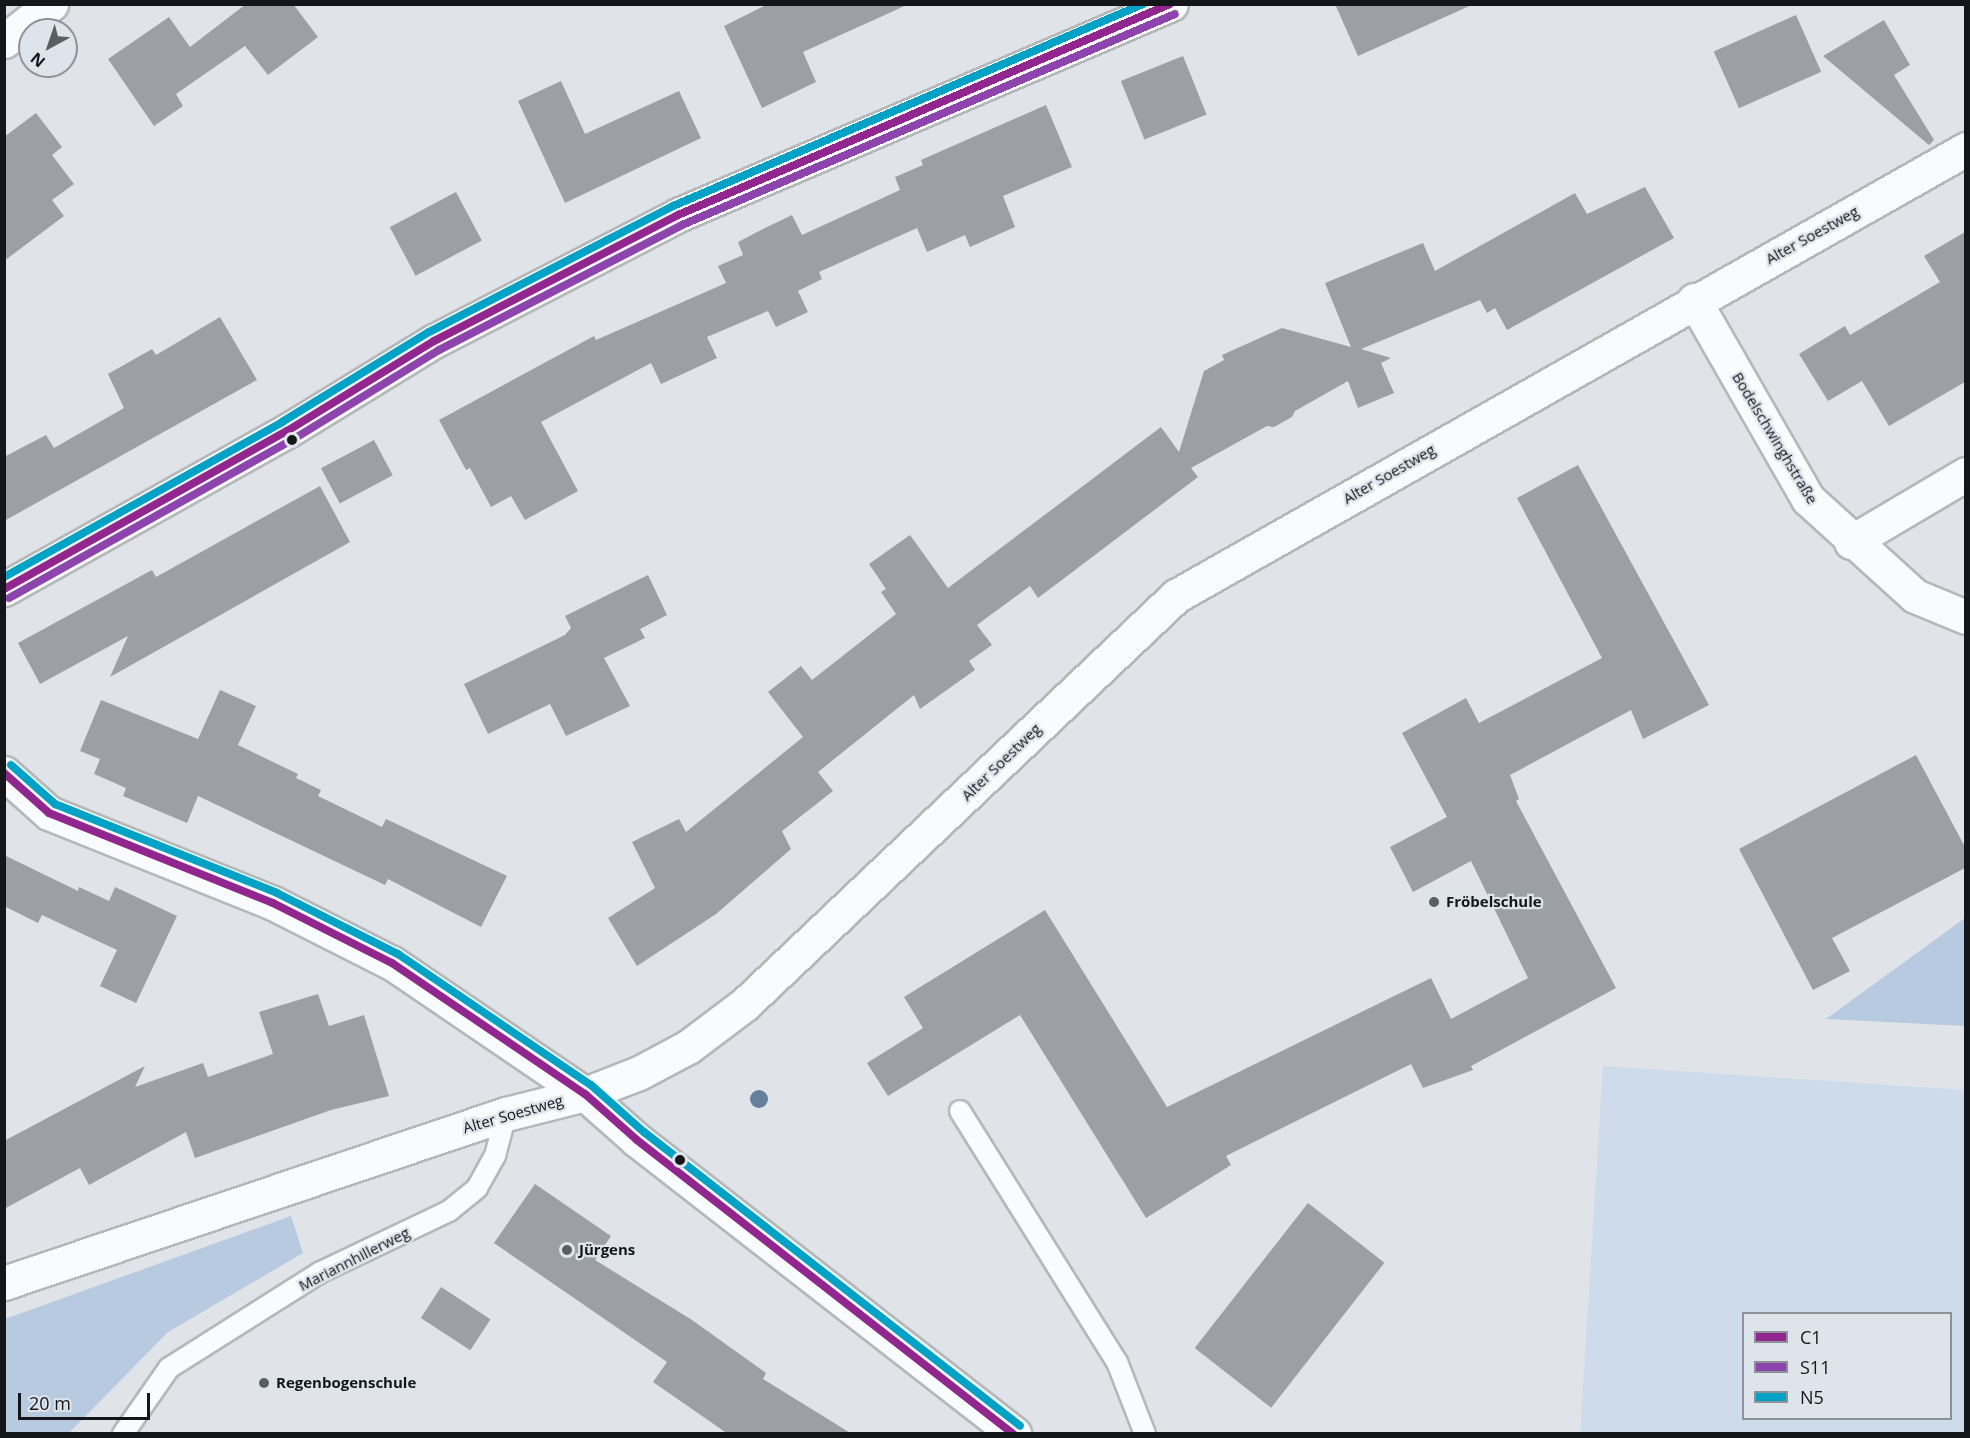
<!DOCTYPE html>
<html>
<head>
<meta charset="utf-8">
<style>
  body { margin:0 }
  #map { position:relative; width:1970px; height:1438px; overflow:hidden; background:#e0e4e8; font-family:"Open Sans",sans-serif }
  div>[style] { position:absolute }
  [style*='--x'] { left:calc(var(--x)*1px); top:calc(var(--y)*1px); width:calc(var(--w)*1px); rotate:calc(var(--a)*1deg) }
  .green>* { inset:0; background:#cedbea }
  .forest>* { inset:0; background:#b7cae0 }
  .building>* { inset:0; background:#9c9fa3; transform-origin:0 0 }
  .roads { filter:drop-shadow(2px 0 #b5b8bb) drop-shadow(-2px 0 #b5b8bb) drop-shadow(0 2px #b5b8bb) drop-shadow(0 -2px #b5b8bb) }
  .lane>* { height:20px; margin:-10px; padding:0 10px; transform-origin:10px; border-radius:10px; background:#fafbfc }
  .street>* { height:33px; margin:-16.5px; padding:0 16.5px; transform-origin:16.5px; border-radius:16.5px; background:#fafbfc }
  .primary>* { height:33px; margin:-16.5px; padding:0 16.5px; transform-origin:16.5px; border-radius:16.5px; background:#fafbfc }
  .bus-1>* { height:8px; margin:-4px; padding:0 4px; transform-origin:4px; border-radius:4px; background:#91268f }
  .bus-2>* { height:8px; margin:-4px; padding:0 4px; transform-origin:4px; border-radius:4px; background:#8e44ad }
  .bus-3>* { height:8px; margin:-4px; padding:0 4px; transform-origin:4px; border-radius:4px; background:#01a2c5 }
  .trees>* { width:18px; height:18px; margin:-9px; border-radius:50%; background:#66809c }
  .dots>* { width:16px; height:16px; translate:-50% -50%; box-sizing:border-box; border:3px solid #dde4ec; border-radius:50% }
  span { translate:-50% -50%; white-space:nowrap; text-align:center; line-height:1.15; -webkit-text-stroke:4.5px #dde4ec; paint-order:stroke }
  .street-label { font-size:15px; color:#141619 }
  .poi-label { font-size:15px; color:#141619; font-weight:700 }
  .left { translate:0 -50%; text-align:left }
  .frame { position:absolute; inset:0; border:6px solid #141619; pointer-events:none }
  .legend { position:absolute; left:1742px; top:1312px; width:210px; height:108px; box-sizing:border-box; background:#dde4ec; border:2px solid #8d9298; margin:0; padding:8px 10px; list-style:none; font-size:18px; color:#141619 }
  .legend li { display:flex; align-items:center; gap:12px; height:30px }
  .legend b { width:30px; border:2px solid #8d9298 }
  .north { position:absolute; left:18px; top:18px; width:60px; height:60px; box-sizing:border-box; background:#dde4ec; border:2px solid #8d9298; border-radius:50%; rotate:220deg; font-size:16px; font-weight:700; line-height:24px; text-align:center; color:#141619 }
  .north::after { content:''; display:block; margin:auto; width:21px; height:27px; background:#5b5e61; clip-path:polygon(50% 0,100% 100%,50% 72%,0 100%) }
  .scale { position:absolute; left:18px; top:1393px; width:132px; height:27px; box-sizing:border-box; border:3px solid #141619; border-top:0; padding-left:8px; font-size:18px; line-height:21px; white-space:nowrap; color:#141619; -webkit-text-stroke:4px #dde4ec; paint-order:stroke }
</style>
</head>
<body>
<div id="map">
  <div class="green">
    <div style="clip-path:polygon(evenodd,1603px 1066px,1965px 1090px,1965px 1433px,1580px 1433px,1603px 1066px,1744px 1314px,1950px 1314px,1950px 1418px,1744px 1418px,1744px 1314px)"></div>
  </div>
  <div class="forest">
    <div style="clip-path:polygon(1965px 918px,1965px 1026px,1826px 1019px)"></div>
    <div style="clip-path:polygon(291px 1216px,303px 1253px,168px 1332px,69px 1433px,5px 1433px,5px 1319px)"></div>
  </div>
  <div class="building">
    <div style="clip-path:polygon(246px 4px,293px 4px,318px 37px,268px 75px,245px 46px,176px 94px,183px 106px,154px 126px,108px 59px,169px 17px,190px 47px)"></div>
    <div style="clip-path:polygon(768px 4px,909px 4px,803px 52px,816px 82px,762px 108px,724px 26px)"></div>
    <div style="clip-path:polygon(1335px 4px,1474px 4px,1358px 56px)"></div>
    <div style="left:1796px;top:15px;width:62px;height:90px;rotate:66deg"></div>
    <div style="clip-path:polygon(1884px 20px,1910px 65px,1894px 75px,1934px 140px,1929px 145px,1823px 56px)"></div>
    <div style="left:1183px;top:56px;width:63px;height:67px;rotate:68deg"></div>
    <div style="clip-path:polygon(561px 81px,585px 134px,679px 91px,701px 138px,565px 203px,518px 101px)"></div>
    <div style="clip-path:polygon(1046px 105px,1072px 167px,1003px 196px,1015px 227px,970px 247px,965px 235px,927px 252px,917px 228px,819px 272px,822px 279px,798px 291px,808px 312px,776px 327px,768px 311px,707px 337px,717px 358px,661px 384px,651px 363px,541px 422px,578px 491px,525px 520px,511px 496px,491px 507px,470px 468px,466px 470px,439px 420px,594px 336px,596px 340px,726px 283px,718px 266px,743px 255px,738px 242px,765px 228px,792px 215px,802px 235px,900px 190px,895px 177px,923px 165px,921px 160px)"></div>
    <div style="clip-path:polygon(36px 113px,62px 147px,52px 155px,74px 184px,52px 200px,64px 216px,4px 261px,4px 137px)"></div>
    <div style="clip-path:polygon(1645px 187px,1674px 238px,1507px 330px,1495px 308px,1487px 313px,1480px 300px,1361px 349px,1391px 358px,1381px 363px,1394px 393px,1358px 408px,1348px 381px,1295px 411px,1292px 417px,1274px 427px,1267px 426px,1191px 468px,1198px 477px,1038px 598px,1030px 586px,977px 625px,992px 645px,969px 661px,975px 670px,920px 709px,914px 695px,818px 772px,833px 791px,782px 831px,791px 849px,716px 914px,637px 966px,608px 918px,655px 888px,632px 842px,679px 819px,686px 832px,803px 737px,768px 692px,801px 666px,812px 680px,896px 614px,881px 592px,886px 589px,869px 564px,910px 535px,948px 588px,1161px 427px,1179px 452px,1204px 371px,1224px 360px,1222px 355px,1282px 328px,1351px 347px,1325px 283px,1423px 243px,1435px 271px,1575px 193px,1587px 214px)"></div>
    <div style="left:456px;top:192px;width:55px;height:75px;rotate:62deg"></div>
    <div style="clip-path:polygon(1965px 232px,1965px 382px,1889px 426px,1862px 381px,1828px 401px,1799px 354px,1845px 326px,1850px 335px,1940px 282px,1924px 256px)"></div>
    <div style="clip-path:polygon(220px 317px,257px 380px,4px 521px,4px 457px,46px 435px,54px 448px,124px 408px,108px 374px,152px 349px,156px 355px)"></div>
    <div style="left:374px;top:440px;width:40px;height:60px;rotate:62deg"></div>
    <div style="clip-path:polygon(1578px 465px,1709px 705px,1643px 739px,1631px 710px,1510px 775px,1519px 799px,1516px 801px,1616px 988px,1471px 1066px,1473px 1070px,1423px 1088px,1411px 1064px,1226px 1156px,1231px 1165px,1146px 1218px,1020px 1015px,888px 1096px,867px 1063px,923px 1028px,904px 997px,1045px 910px,1167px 1107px,1431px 978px,1451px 1019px,1528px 978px,1471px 861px,1413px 892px,1390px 847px,1447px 817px,1402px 733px,1466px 698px,1479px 723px,1602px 658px,1517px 498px)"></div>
    <div style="clip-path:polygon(320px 486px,350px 542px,110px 677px,128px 636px,40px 684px,18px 643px,152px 570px,156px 577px)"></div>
    <div style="clip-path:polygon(648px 575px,667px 615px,640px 629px,645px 638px,604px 658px,630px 706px,566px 736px,550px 704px,488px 734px,464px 684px,565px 635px,571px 628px,565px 616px)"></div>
    <div style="clip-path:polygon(220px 690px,256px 706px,238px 745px,298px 774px,296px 778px,321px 790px,318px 796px,382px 827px,386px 819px,507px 876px,481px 927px,388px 879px,385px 885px,198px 796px,187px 823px,123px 796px,126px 788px,94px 774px,100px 759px,80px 751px,101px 700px,198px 739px)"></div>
    <div style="clip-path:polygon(1916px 755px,1965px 847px,1965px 868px,1832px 938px,1850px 971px,1813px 990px,1739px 849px)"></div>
    <div style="clip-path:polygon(4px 855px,78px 891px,79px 887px,109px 901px,115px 887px,177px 916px,136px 1003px,100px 986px,117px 950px,42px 915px,38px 923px,4px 906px)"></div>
    <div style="clip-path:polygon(318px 994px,329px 1026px,364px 1015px,389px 1096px,331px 1110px,195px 1158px,186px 1132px,89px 1185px,80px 1168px,4px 1209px,4px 1141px,145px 1066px,135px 1087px,203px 1063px,208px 1077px,273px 1054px,259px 1012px)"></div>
    <div style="clip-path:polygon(535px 1184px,611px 1236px,595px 1260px,692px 1320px,766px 1373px,763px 1379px,852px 1434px,728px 1434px,653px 1382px,667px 1362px,494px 1243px)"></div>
    <div style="left:1308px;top:1203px;width:97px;height:184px;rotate:38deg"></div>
    <div style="left:441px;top:1287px;width:59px;height:37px;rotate:33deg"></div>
  </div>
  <div class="roads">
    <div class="lane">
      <div style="--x:960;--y:1111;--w:296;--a:58"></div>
      <div style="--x:1117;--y:1362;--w:77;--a:68.7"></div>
      <div style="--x:123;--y:1434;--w:80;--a:-55.1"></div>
      <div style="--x:169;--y:1368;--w:178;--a:-32.3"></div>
      <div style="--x:319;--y:1273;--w:144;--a:-25.5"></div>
      <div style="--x:449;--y:1211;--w:36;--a:-39"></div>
      <div style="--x:477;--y:1188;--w:37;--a:-61"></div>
      <div style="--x:495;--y:1156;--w:43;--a:-75.3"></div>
    </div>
    <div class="street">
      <div style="--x:4;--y:41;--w:60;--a:-38.2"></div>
      <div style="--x:1694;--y:300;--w:229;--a:60.2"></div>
      <div style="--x:1808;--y:499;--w:144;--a:42.2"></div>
      <div style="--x:1915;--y:596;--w:55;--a:22.4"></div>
      <div style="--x:1851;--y:542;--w:134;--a:-30.6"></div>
      <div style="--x:4;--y:773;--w:60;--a:41.6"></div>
      <div style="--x:49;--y:813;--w:241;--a:21.9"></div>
      <div style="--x:273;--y:903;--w:133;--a:26.8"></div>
      <div style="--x:392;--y:963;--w:233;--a:34.2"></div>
      <div style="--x:585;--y:1094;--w:69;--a:41.5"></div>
      <div style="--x:637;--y:1140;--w:478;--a:37.9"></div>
      <div style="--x:4;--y:1283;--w:530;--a:-18.61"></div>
      <div style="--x:506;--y:1114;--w:81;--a:-14.2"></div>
      <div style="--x:585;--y:1094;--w:58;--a:-21.3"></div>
      <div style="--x:639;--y:1073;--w:55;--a:-28"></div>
      <div style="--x:688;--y:1047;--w:71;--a:-37"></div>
      <div style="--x:745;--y:1004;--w:593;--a:-43.43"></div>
      <div style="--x:1176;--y:596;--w:908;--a:-29.5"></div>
    </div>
    <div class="primary">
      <div style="--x:4;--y:589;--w:324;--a:-29.2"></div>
      <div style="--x:287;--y:431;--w:172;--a:-31.5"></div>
      <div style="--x:434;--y:341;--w:275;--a:-27.3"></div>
      <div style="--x:678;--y:215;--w:536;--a:-23.17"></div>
    </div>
  </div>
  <div class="bus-1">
    <div style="--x:4;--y:589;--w:324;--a:-29.2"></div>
    <div style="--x:287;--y:431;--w:172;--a:-31.5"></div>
    <div style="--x:434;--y:341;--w:275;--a:-27.3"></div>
    <div style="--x:678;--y:215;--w:535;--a:-23.21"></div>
    <div style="--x:4;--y:773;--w:60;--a:41.6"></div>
    <div style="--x:49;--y:813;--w:241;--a:21.9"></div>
    <div style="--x:273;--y:903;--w:133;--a:26.8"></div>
    <div style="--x:392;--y:963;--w:233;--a:34.2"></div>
    <div style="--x:585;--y:1094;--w:69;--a:41.5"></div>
    <div style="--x:637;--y:1140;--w:477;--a:38"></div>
  </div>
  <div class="bus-2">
    <div style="--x:9;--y:598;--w:324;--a:-29.2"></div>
    <div style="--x:292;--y:440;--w:172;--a:-31.5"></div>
    <div style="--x:439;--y:350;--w:273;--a:-27.2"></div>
    <div style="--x:682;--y:225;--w:536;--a:-23.17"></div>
  </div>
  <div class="bus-3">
    <div style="--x:4;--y:577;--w:318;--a:-29.1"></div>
    <div style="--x:282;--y:422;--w:172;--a:-31.5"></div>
    <div style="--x:429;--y:332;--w:275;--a:-27.3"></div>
    <div style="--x:673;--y:206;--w:512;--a:-23.26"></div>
    <div style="--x:11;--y:765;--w:59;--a:41.6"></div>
    <div style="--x:55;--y:804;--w:239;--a:21.8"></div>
    <div style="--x:277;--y:893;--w:136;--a:26.8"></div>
    <div style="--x:398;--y:954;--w:233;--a:34.2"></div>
    <div style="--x:591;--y:1085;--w:71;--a:41.6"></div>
    <div style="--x:644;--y:1132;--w:477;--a:38"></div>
  </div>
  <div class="trees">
    <div style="left:759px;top:1099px"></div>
  </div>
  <div class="dots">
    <div style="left:292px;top:440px;background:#141619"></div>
    <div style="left:1434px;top:902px;background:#5b5e61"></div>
    <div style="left:680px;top:1160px;background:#141619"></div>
    <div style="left:567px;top:1250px;background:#5b5e61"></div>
    <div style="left:264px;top:1383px;background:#5b5e61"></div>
  </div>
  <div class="street-label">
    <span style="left:1812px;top:235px;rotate:-29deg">Alter Soestweg</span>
    <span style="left:1775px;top:438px;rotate:59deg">Bodelschwinghstraße</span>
    <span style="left:1389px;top:474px;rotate:-30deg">Alter Soestweg</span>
    <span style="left:1001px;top:762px;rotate:-44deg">Alter Soestweg</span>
    <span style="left:513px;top:1114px;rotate:-16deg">Alter Soestweg</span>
    <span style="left:354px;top:1259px;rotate:-27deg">Mariannhillerweg</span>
  </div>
  <div class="poi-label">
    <span class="left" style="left:1446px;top:902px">Fröbelschule</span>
    <span class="left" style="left:579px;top:1250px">Jürgens</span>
    <span class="left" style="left:276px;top:1383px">Regenbogenschule</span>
  </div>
  <div class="frame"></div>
  <ul class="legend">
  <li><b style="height:8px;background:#91268f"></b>C1</li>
  <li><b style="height:8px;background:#8e44ad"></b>S11</li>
  <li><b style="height:8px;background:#01a2c5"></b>N5</li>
  </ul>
  <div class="north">N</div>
  <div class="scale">20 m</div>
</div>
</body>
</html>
